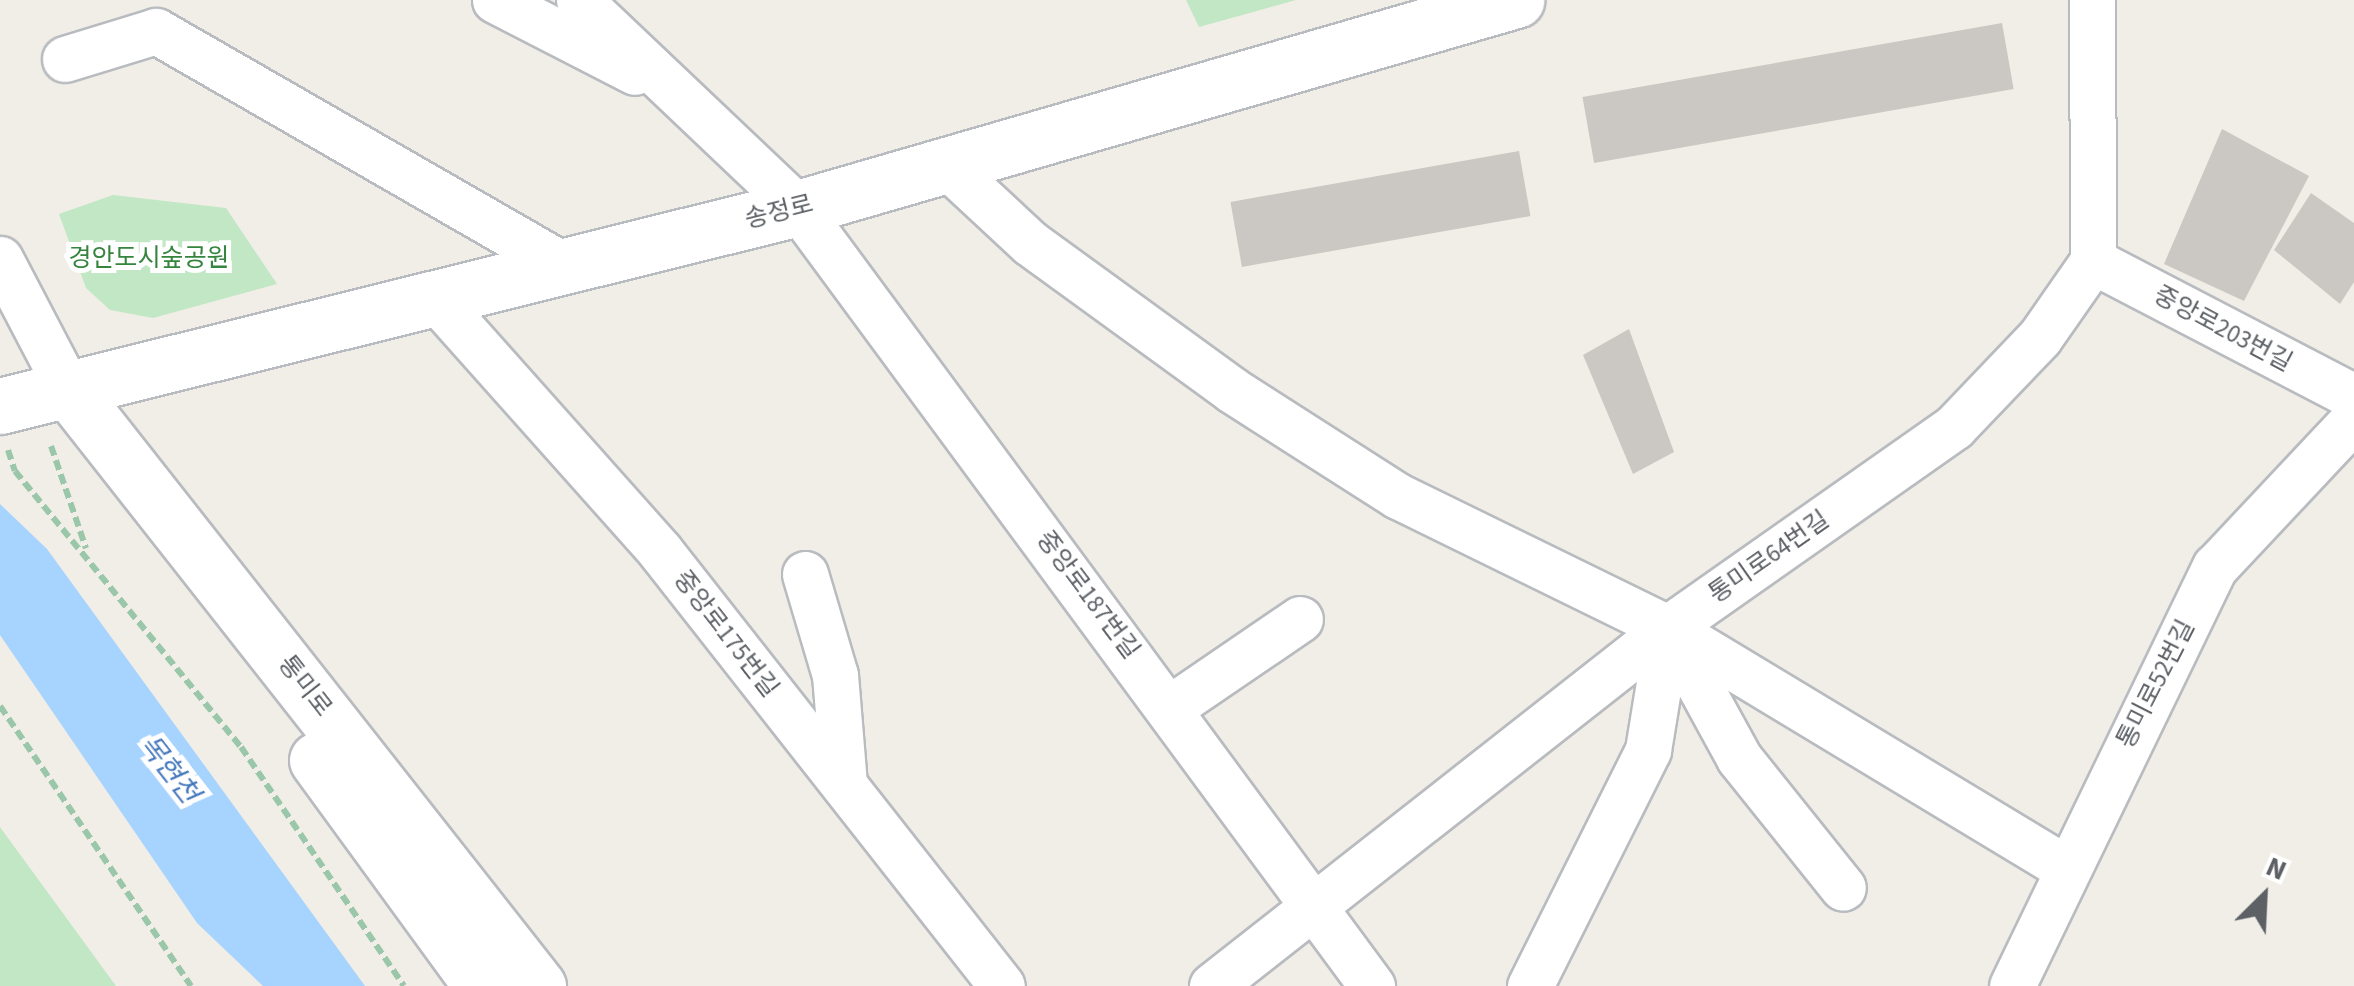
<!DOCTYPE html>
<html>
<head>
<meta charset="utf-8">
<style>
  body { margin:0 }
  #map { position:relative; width:2354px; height:986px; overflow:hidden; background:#f0eee6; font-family:"Source Sans 3","Noto Sans KR",sans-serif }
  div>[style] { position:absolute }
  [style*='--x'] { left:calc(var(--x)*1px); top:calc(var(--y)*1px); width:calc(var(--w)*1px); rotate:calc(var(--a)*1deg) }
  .green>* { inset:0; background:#c2e7c5 }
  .water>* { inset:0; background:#a7d3ff }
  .building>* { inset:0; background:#cbc8c3; transform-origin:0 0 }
  .path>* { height:6px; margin-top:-3px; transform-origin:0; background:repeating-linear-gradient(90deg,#9ac6a9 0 10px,transparent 0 15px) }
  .roads { filter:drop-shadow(2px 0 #b8bbbf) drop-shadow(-2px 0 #b8bbbf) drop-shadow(0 2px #b8bbbf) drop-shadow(0 -2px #b8bbbf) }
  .street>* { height:45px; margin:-22.5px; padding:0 22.5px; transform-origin:22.5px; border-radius:22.5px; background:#fff }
  .secondary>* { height:55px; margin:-27.5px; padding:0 27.5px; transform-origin:27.5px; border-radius:27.5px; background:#fff }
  span { translate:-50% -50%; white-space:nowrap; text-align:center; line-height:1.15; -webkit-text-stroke:10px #fff; paint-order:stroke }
  .street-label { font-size:25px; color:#5d6166 }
  .park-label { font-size:25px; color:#35853e }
  .water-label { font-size:28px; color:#47b; font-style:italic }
  .north { position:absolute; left:2214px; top:846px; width:100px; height:100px; -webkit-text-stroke:8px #fff; paint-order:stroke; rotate:24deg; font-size:28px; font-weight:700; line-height:40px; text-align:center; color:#5d6166 }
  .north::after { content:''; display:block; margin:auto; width:35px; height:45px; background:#5d6166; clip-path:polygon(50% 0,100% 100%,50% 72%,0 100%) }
</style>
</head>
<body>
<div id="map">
  <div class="green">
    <div style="clip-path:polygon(1186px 0,1296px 0,1199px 27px)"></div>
    <div style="clip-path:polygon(113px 195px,226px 208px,277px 284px,153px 318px,110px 310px,86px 288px,59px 214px)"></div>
    <div style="clip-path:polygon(0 827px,116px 986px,0 986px)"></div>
  </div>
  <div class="water">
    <div style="clip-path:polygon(0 504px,47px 549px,365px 986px,263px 986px,197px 923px,0 635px)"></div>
  </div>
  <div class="building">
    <div style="left:2002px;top:23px;width:67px;height:426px;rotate:80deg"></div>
    <div style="clip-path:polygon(2222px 129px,2309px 176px,2244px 301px,2164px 264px)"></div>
    <div style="left:1519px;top:151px;width:66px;height:293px;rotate:80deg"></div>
    <div style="clip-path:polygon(2311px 193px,2354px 223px,2354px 282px,2340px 304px,2274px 250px)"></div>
    <div style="clip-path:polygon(1629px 329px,1674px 452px,1633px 474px,1583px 355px)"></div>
  </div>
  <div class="path">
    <div style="--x:51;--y:446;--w:108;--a:71.1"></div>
    <div style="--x:8;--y:450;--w:22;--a:72"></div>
    <div style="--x:15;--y:471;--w:357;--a:50.7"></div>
    <div style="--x:241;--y:747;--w:289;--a:55.7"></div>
    <div style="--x:0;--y:706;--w:339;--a:55.7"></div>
  </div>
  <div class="roads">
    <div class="street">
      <div style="--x:495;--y:0;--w:157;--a:27.2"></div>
      <div style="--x:579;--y:0;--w:302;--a:43.5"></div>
      <div style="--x:798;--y:208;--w:967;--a:53.58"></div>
      <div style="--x:65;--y:59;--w:95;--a:-17.1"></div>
      <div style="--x:156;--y:31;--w:469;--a:29.9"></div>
      <div style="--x:945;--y:164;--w:116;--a:42.9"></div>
      <div style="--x:1030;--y:243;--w:250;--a:36"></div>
      <div style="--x:1232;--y:390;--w:197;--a:32.6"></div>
      <div style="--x:1398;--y:496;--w:301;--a:26.1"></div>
      <div style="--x:1668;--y:628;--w:463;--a:31.1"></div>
      <div style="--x:0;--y:259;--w:147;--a:62.4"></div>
      <div style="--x:2093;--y:261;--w:294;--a:27.5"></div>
      <div style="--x:433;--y:296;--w:341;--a:48.3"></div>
      <div style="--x:660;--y:551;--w:553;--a:51.83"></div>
      <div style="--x:805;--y:574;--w:105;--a:73.5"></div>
      <div style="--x:835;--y:675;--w:110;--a:85.3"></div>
      <div style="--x:1669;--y:630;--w:146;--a:61.3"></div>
      <div style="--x:1739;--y:758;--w:166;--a:51.3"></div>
      <div style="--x:1171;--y:707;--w:156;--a:-34.3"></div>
      <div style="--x:1212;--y:986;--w:580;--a:-38.14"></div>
      <div style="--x:1668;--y:628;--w:350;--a:-35.1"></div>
      <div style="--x:1954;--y:427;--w:124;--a:-46.3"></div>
      <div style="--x:2040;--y:337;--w:93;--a:-55.1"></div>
      <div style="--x:2093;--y:261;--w:261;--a:-90.2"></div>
      <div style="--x:1530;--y:986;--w:264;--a:-63.4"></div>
      <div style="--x:1648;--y:750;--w:124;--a:-80.7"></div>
      <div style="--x:2012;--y:986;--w:466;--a:-64.2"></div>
      <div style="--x:2215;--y:567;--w:203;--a:-46.8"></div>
    </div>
    <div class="secondary">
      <div style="--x:68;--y:389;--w:760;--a:51.79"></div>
      <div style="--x:0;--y:406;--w:822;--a:-13.93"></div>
      <div style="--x:798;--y:208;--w:748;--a:-16.16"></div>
      <div style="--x:317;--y:760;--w:280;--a:53.9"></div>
    </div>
  </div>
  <div class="street-label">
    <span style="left:779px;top:212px;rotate:-14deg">송정로</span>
    <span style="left:2223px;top:329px;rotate:28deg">중앙로203번길</span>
    <span style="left:1769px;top:557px;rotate:-35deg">통미로64번길</span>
    <span style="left:1088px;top:595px;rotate:53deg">중앙로187번길</span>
    <span style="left:726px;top:634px;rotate:52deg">중앙로175번길</span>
    <span style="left:2156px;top:684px;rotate:-63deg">통미로52번길</span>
    <span style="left:305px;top:686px;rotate:52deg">통미로</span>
  </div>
  <div class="park-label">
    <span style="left:149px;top:258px">경안도시숲공원</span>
  </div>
  <div class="water-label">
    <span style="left:169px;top:769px;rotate:52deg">목현천</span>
  </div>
  <div class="north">N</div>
</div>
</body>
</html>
